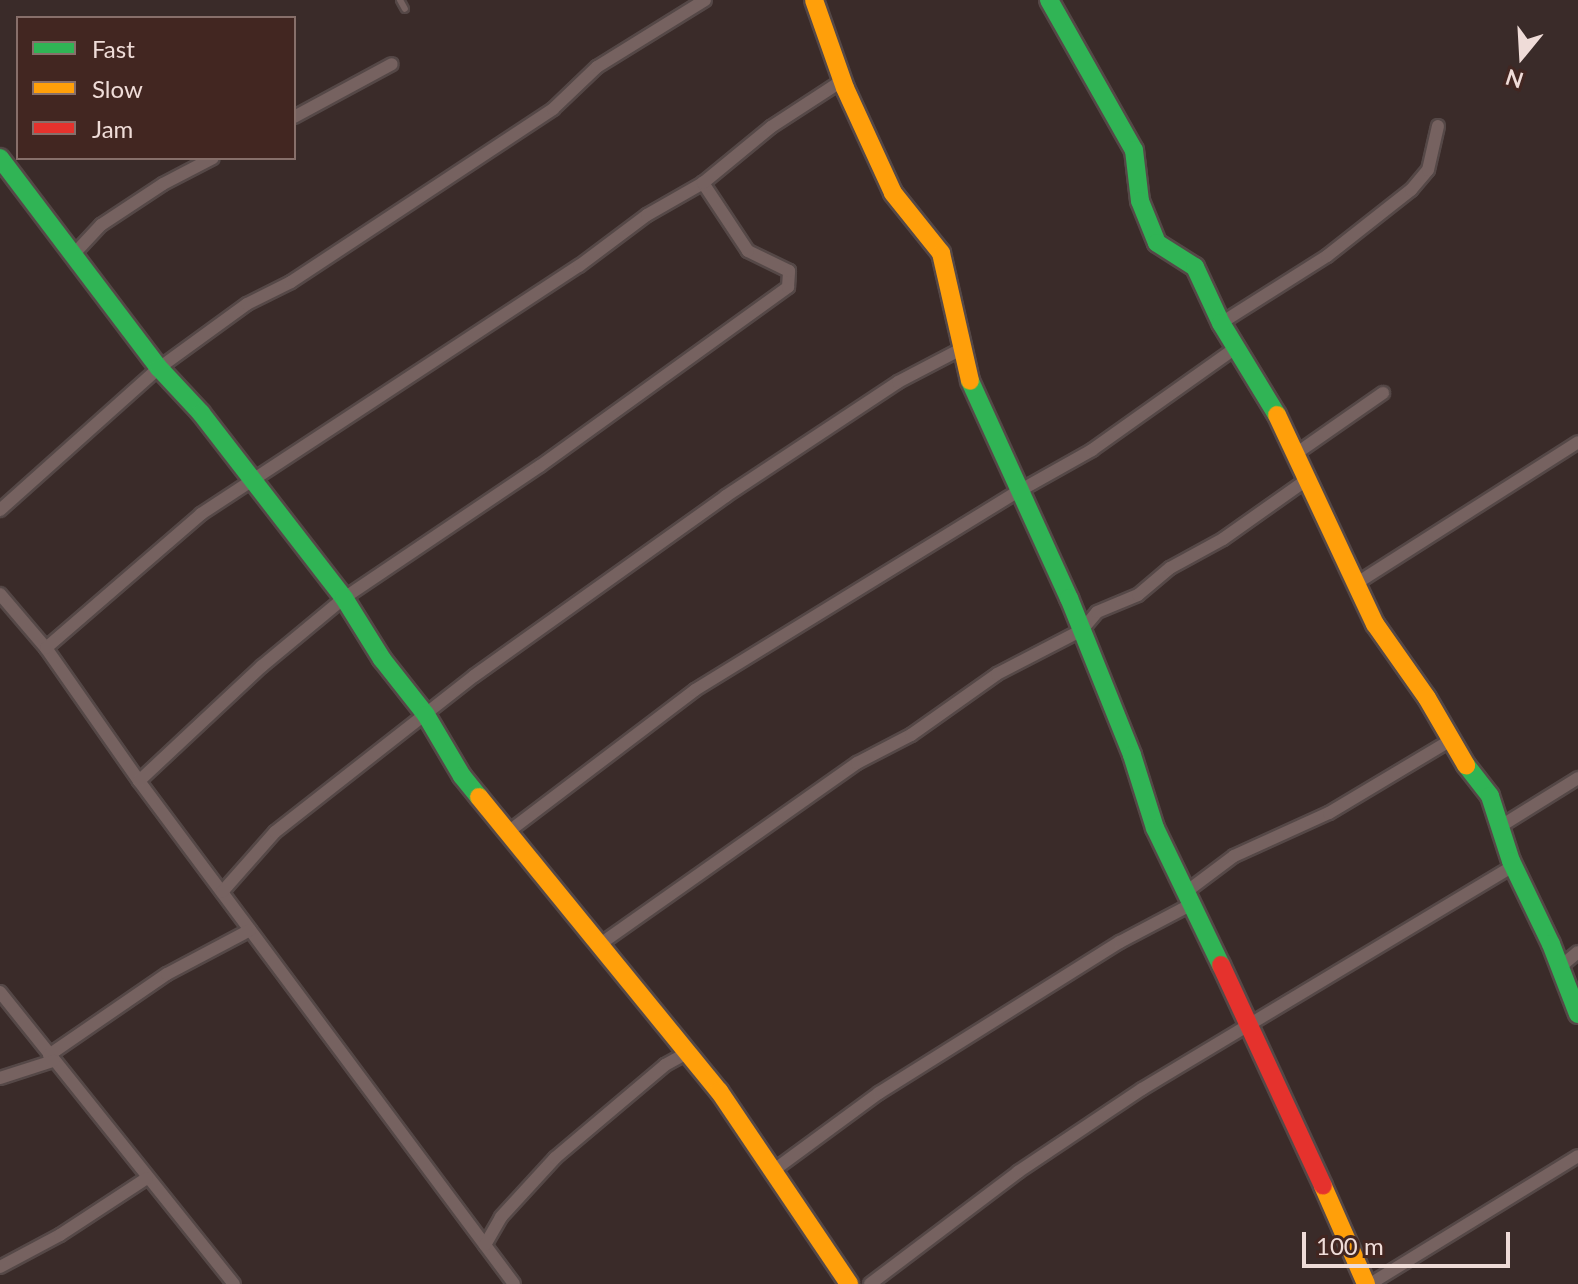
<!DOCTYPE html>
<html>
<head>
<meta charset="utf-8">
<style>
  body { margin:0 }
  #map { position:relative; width:1578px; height:1284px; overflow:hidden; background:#3a2b29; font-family:Lato,sans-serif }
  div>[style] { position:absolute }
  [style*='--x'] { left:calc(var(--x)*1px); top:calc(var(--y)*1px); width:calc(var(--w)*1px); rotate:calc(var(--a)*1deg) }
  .roads { filter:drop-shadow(2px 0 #554847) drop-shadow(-2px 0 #554847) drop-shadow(0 2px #554847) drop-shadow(0 -2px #554847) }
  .lane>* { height:6px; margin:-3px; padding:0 3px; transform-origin:3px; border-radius:3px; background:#766260 }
  .street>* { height:12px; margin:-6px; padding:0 6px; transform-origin:6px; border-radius:6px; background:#766260 }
  .fast>* { height:18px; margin:-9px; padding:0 9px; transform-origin:9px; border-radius:9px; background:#30b455 }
  .slow>* { height:18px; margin:-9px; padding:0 9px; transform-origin:9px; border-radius:9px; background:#ff9f0a }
  .jam>* { height:18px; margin:-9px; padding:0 9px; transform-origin:9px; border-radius:9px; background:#e5322d }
  span { translate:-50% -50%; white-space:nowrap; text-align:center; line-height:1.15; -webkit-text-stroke:8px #422621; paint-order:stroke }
  .legend { position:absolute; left:16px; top:16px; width:280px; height:144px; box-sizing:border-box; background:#422621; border:2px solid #876f6a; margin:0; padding:10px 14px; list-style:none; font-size:24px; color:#efdcd8 }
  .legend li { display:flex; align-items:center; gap:16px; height:40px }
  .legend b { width:40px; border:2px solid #876f6a }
  .north { position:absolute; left:1482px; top:16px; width:80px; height:80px; -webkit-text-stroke:6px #422621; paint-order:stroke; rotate:198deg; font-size:22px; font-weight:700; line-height:32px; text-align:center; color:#efdcd8 }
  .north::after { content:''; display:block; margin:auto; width:28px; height:36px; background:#efdcd8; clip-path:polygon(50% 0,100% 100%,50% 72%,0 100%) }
  .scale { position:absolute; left:1302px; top:1232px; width:208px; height:36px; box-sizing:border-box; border:4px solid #efdcd8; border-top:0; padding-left:10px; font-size:24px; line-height:28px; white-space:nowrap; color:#efdcd8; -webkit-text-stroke:6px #422621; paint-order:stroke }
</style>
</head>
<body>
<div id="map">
  <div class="roads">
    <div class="lane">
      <div style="--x:400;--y:0;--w:10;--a:61"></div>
    </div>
    <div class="street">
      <div style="--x:294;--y:117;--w:111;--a:-28.4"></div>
      <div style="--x:73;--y:255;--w:41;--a:-47"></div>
      <div style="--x:101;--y:225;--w:74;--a:-33.5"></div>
      <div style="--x:163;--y:184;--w:56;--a:-27.5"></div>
      <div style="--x:1221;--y:323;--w:125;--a:-32.3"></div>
      <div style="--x:1327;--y:256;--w:107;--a:-38.2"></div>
      <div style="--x:1411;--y:190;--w:26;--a:-50"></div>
      <div style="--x:1428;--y:170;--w:45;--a:-77.2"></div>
      <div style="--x:1297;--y:453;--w:105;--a:-34.9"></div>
      <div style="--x:0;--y:510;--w:213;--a:-41.8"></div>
      <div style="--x:159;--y:368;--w:109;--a:-36"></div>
      <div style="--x:247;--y:304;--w:49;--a:-26.6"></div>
      <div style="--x:291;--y:282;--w:314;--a:-33.4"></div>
      <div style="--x:553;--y:109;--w:61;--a:-43.7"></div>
      <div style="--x:597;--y:67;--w:127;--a:-31.8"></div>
      <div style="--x:1357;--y:583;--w:262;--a:-32.5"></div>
      <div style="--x:0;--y:594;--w:71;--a:49.6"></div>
      <div style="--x:46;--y:648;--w:162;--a:55"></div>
      <div style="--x:139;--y:781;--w:627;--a:53.29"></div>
      <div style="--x:46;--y:648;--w:205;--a:-40.8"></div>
      <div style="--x:201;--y:514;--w:452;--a:-33.3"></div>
      <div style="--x:579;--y:266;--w:85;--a:-36.9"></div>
      <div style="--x:647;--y:215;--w:64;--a:-29.7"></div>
      <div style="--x:139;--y:781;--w:168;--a:-43.1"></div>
      <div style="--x:262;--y:666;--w:107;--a:-39.7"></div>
      <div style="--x:344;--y:598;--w:236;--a:-34"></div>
      <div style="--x:540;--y:466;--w:306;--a:-35.8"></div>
      <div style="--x:788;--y:287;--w:16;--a:-86"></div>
      <div style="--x:789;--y:271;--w:46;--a:-154"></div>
      <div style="--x:748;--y:251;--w:82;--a:-123.5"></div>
      <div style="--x:703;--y:183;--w:88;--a:-39.5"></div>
      <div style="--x:771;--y:127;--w:79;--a:-33.1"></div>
      <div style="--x:837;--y:84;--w:9;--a:27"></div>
      <div style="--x:1501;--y:826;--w:91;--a:-31.9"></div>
      <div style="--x:508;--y:832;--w:235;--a:-37.2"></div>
      <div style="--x:695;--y:690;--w:380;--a:-31.6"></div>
      <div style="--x:1019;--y:491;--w:84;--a:-29.3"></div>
      <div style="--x:1092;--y:450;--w:178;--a:-35.4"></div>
      <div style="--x:222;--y:892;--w:80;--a:-48.5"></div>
      <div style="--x:275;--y:832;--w:253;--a:-38.1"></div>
      <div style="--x:474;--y:676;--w:310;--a:-35.5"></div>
      <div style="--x:726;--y:496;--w:206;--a:-33.5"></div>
      <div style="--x:898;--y:382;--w:71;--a:-27.6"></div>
      <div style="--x:1186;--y:892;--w:60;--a:-36.9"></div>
      <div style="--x:1234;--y:856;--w:104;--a:-24.4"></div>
      <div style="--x:1329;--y:813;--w:142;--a:-30.9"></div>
      <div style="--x:599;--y:945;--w:316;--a:-35.2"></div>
      <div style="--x:857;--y:763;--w:61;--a:-27.4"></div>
      <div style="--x:911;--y:735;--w:105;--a:-35.3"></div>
      <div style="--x:997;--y:674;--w:96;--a:-27.4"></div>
      <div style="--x:1082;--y:630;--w:23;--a:-50"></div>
      <div style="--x:1097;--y:612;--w:44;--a:-22.5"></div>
      <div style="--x:1138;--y:595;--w:42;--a:-40.2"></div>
      <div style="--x:1170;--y:568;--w:60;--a:-28.7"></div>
      <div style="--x:1223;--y:539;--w:105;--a:-35.3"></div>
      <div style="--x:1560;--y:967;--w:23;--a:-40"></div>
      <div style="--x:0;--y:992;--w:374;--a:51.3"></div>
      <div style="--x:49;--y:1055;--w:143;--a:-34.5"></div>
      <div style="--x:167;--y:974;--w:94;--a:-27.9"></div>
      <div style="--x:0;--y:1078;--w:56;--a:-17.8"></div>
      <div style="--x:774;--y:1170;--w:130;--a:-36.3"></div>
      <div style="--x:879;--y:1093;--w:284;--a:-32.1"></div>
      <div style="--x:1120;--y:942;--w:81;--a:-27.8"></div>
      <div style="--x:485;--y:1245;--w:32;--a:-60"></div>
      <div style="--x:501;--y:1217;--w:80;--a:-47.5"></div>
      <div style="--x:555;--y:1158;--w:144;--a:-40.2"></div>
      <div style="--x:665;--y:1065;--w:25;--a:-29"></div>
      <div style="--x:0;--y:1267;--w:68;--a:-28.1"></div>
      <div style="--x:60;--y:1235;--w:104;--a:-33.2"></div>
      <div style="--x:870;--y:1284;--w:186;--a:-37.1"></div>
      <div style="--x:1018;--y:1172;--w:149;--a:-33.8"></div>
      <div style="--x:1142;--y:1089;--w:433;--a:-31"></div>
      <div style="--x:1370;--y:1284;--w:244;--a:-31.6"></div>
    </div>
    <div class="fast">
      <div style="--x:1049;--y:0;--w:172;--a:60.5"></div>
      <div style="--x:1134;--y:150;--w:51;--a:83.3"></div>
      <div style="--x:1140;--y:201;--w:45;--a:68"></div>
      <div style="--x:1157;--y:243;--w:45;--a:32.3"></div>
      <div style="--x:1195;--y:267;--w:62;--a:65.1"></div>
      <div style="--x:1221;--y:323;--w:108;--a:58.7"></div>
      <div style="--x:0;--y:158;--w:263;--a:52.9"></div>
      <div style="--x:159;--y:368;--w:62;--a:47"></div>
      <div style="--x:201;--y:413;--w:234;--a:52.3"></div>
      <div style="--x:344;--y:598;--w:72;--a:58.1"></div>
      <div style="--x:382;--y:659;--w:71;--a:51.8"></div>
      <div style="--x:426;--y:715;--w:71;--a:59.5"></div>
      <div style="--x:462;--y:776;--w:27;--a:51"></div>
      <div style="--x:970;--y:381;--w:239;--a:65.5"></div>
      <div style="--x:1069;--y:598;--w:169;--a:68.1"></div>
      <div style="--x:1132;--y:755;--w:77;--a:72.5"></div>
      <div style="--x:1155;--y:828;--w:152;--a:64.3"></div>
      <div style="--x:1466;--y:765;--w:39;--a:52"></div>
      <div style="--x:1490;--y:796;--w:68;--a:72.1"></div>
      <div style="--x:1511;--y:861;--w:92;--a:64.3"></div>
      <div style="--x:1551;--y:944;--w:75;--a:68.9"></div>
    </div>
    <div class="slow">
      <div style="--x:814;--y:0;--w:93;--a:70.6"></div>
      <div style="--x:845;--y:88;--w:115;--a:65.4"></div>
      <div style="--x:893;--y:193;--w:77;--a:51.3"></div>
      <div style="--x:941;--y:253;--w:131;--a:77.2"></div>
      <div style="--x:1277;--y:415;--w:231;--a:64.9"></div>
      <div style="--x:1375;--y:624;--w:90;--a:54.9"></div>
      <div style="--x:1427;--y:698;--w:78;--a:59.8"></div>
      <div style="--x:479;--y:797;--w:380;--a:50.8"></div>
      <div style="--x:719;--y:1091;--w:233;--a:56"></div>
      <div style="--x:1323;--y:1186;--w:107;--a:66.3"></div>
    </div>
    <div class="jam">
      <div style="--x:1221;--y:965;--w:243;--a:65.2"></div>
    </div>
  </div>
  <ul class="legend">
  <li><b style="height:10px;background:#30b455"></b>Fast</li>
  <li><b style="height:10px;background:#ff9f0a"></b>Slow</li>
  <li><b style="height:10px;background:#e5322d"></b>Jam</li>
  </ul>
  <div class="north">N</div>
  <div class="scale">100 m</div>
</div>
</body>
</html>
